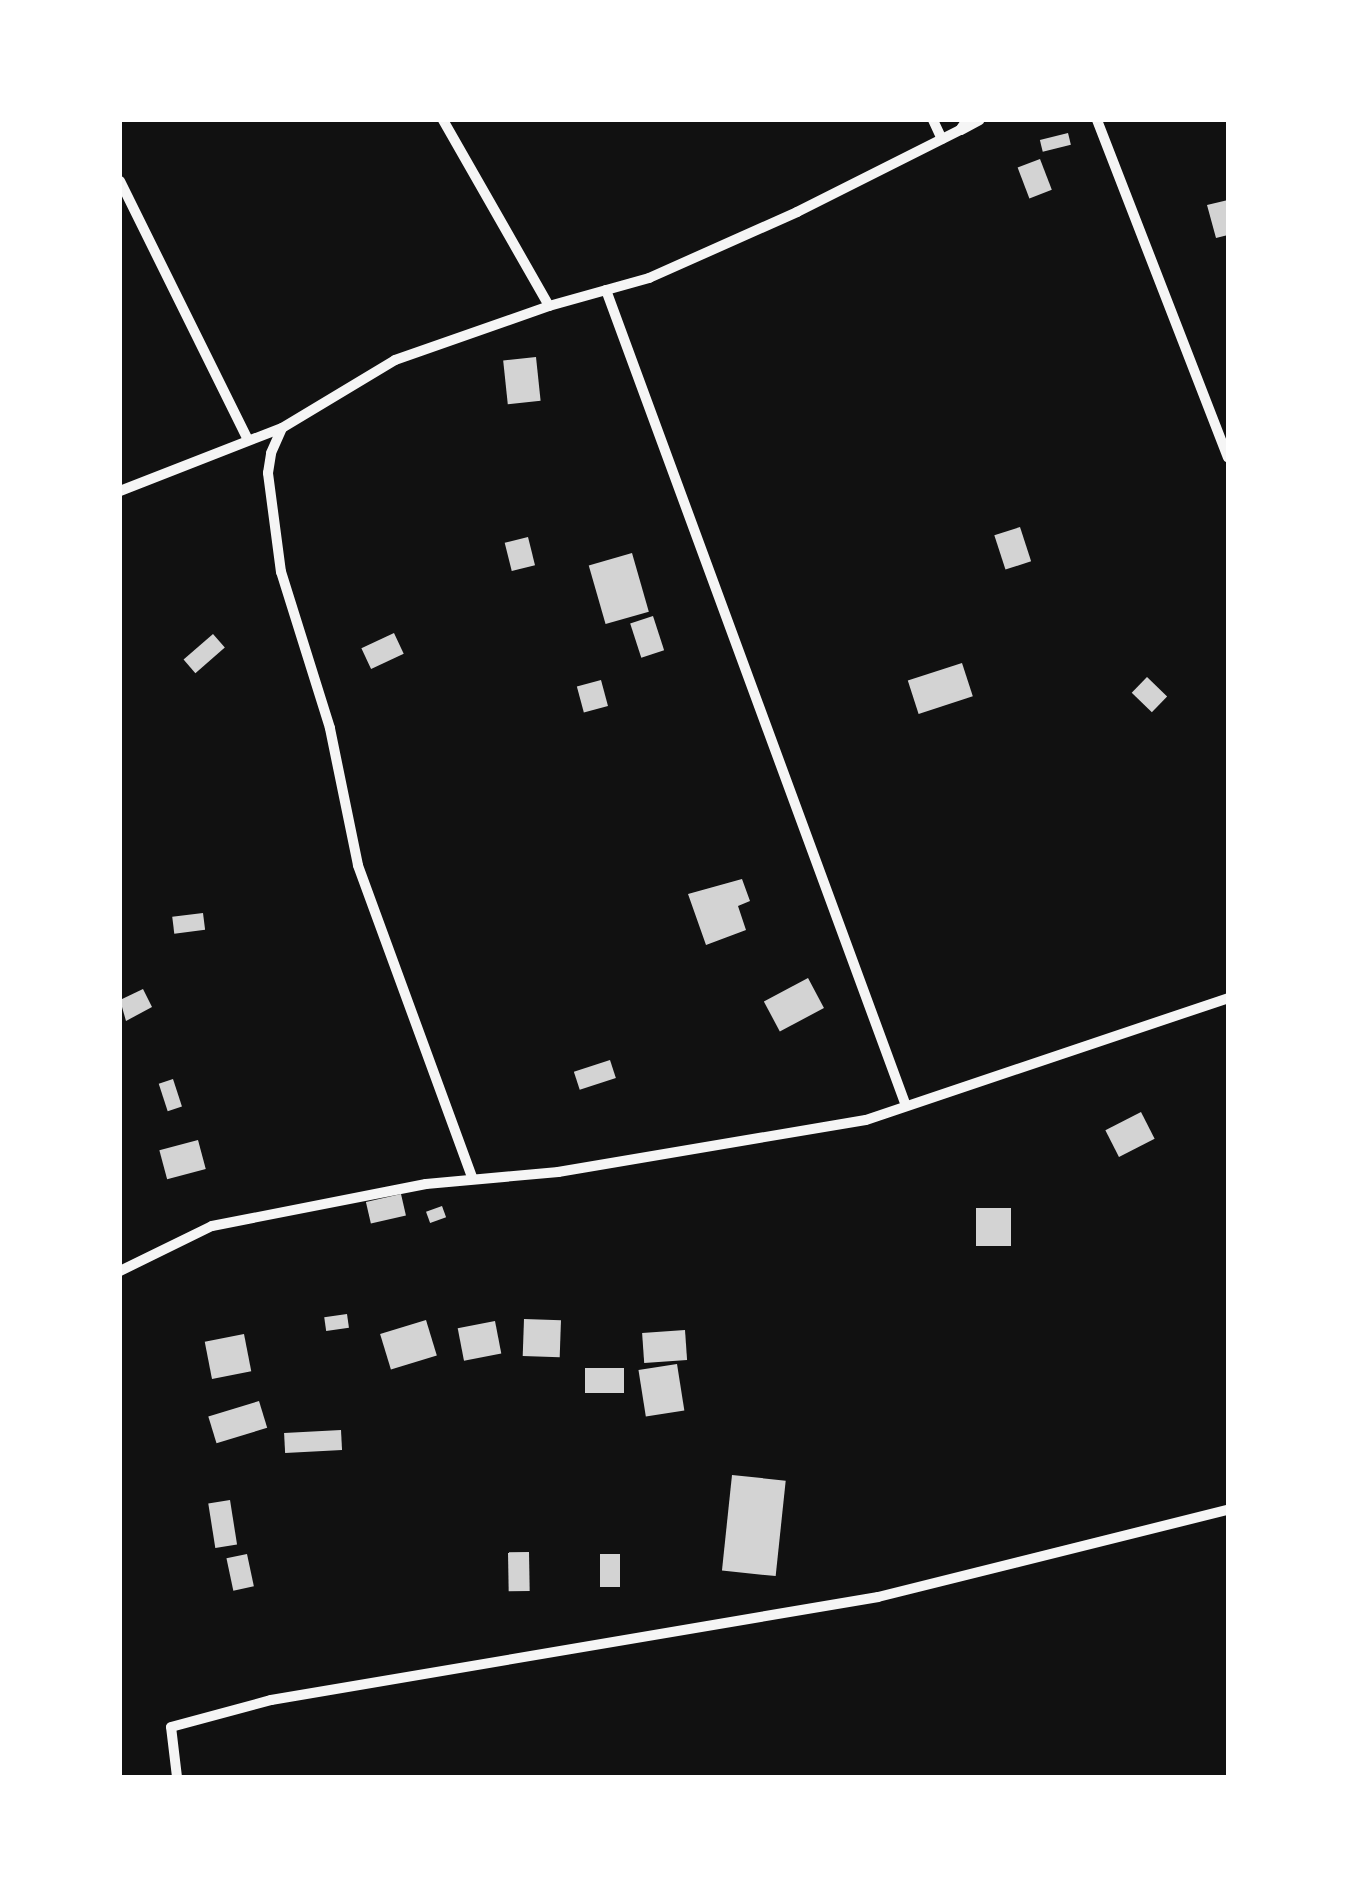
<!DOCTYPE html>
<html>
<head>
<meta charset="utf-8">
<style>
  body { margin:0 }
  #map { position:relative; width:1348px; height:1897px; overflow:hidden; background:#111; font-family:Arial,sans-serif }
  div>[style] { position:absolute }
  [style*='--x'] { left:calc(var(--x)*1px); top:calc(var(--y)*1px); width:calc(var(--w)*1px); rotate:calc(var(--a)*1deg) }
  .building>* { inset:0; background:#d3d3d3; transform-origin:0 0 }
  .minor>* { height:10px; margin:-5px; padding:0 5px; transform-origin:5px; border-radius:5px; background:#f5f5f5 }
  span { translate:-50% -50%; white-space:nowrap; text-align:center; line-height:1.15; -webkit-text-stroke:10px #fff; paint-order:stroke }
  .frame { position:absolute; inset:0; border:122px solid #fff; pointer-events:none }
</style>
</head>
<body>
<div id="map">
  <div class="building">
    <div style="left:1068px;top:133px;width:12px;height:29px;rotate:76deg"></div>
    <div style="left:1040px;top:159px;width:33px;height:24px;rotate:69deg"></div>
    <div style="clip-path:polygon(1228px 200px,1228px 235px,1216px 238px,1207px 205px)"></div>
    <div style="left:536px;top:357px;width:44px;height:33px;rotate:84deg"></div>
    <div style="left:1020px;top:527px;width:36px;height:27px;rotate:72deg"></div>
    <div style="left:528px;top:537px;width:29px;height:24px;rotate:76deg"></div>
    <div style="left:632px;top:553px;width:61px;height:45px;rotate:74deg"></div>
    <div style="left:653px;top:616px;width:36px;height:24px;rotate:72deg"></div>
    <div style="left:394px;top:633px;width:23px;height:36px;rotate:65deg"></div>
    <div style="left:213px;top:634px;width:18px;height:39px;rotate:49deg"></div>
    <div style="left:962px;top:663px;width:35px;height:57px;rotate:72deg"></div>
    <div style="left:1147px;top:677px;width:28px;height:22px;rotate:44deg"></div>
    <div style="left:601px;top:680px;width:27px;height:25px;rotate:75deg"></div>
    <div style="clip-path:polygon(742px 879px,750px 901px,738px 906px,746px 930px,706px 945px,688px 894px)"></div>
    <div style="left:203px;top:913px;width:17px;height:31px;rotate:83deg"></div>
    <div style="left:808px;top:978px;width:34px;height:50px;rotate:62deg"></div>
    <div style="clip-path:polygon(143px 989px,152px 1007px,126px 1021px,120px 1000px)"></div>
    <div style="left:610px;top:1060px;width:19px;height:38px;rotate:72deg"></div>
    <div style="left:173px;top:1079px;width:29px;height:15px;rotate:72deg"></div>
    <div style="left:1141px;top:1112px;width:30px;height:40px;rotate:63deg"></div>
    <div style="left:198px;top:1140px;width:30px;height:40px;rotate:75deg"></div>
    <div style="left:401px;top:1194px;width:22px;height:36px;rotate:77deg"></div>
    <div style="left:442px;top:1206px;width:12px;height:17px;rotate:70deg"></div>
    <div style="left:976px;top:1208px;width:35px;height:38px"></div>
    <div style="left:347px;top:1314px;width:14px;height:23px;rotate:82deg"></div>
    <div style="left:524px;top:1319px;width:37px;height:37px;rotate:2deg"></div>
    <div style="left:426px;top:1320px;width:37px;height:48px;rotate:73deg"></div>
    <div style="left:495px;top:1321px;width:33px;height:38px;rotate:79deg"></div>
    <div style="left:685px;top:1330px;width:30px;height:43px;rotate:86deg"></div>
    <div style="left:244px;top:1334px;width:38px;height:40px;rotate:79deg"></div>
    <div style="left:677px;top:1364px;width:47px;height:39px;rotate:81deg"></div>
    <div style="left:624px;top:1368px;width:25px;height:39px;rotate:90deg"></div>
    <div style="left:259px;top:1401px;width:28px;height:53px;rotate:73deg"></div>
    <div style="left:341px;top:1430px;width:20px;height:57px;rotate:87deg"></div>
    <div style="left:732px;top:1475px;width:54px;height:96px;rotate:6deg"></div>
    <div style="left:230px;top:1500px;width:45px;height:22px;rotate:81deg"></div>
    <div style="left:529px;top:1552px;width:39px;height:21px;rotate:89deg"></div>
    <div style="left:247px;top:1554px;width:33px;height:21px;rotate:78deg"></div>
    <div style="left:600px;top:1554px;width:20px;height:33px"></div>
  </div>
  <div class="minor">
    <div style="--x:443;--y:120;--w:214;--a:60.3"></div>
    <div style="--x:933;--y:120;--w:21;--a:65"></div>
    <div style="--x:1097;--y:120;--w:362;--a:68.8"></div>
    <div style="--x:961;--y:130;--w:21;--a:-28"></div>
    <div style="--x:120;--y:181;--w:289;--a:63.7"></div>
    <div style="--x:606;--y:290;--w:869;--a:69.81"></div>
    <div style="--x:120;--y:491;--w:174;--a:-21.3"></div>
    <div style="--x:472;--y:1177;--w:332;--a:-110.1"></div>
    <div style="--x:358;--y:865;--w:140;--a:-101.6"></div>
    <div style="--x:330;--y:728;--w:164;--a:-107.4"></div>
    <div style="--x:281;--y:572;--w:100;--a:-97.5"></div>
    <div style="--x:268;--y:473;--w:20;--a:-81"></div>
    <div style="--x:271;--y:453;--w:27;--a:-66"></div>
    <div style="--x:282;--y:428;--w:132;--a:-31"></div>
    <div style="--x:395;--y:360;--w:163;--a:-19.3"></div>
    <div style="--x:549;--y:306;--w:104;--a:-15.6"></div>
    <div style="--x:649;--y:278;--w:162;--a:-24"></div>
    <div style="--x:797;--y:212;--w:182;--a:-26.7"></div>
    <div style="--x:960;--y:130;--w:12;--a:-55"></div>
    <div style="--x:120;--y:1271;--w:102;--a:-26.1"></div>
    <div style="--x:212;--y:1226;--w:218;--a:-11.1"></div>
    <div style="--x:426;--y:1184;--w:133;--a:-5.2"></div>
    <div style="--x:558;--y:1172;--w:312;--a:-9.6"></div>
    <div style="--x:866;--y:1120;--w:382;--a:-18.6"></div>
    <div style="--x:177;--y:1777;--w:50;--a:-96.8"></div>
    <div style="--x:171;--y:1727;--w:104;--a:-15.1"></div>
    <div style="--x:271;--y:1700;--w:616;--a:-9.63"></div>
    <div style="--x:878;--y:1597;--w:361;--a:-14"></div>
  </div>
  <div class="frame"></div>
</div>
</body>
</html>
